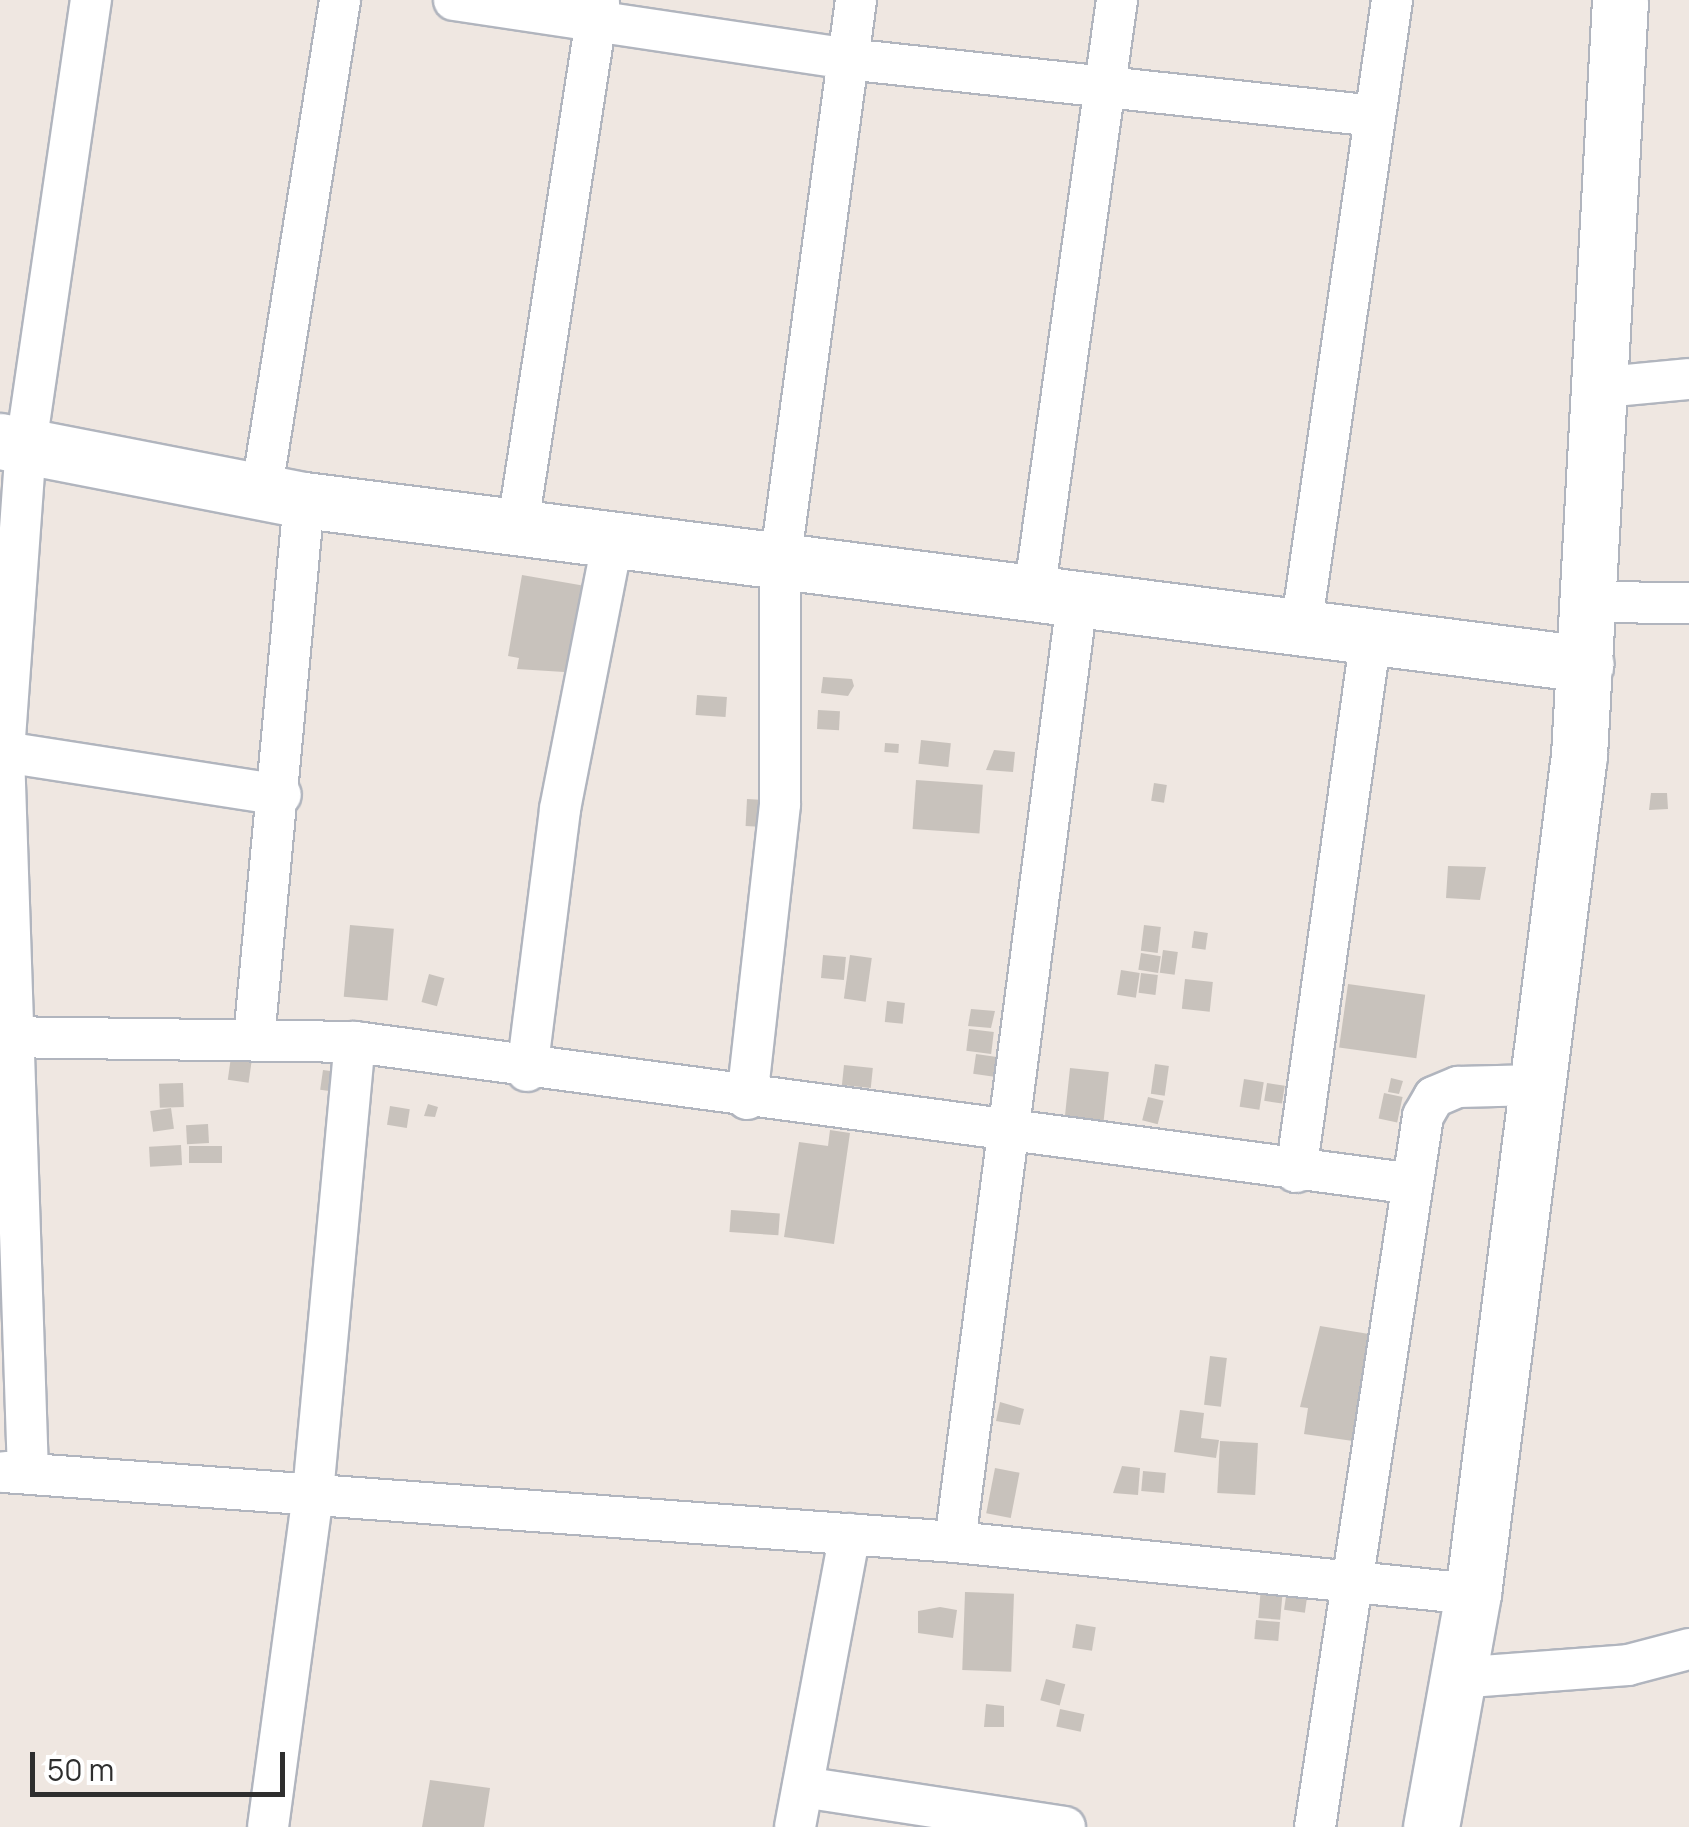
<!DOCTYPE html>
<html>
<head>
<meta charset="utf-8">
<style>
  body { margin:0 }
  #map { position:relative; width:1689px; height:1827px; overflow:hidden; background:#efe7e1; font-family:Manrope,sans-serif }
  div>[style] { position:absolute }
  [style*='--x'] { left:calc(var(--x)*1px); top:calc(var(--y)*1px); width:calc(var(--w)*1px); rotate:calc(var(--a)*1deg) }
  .building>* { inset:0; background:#c8c2bc; transform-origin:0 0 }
  .roads { filter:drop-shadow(2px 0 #b1b5be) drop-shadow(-2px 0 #b1b5be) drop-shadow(0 2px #b1b5be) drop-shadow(0 -2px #b1b5be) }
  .street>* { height:40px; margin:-20px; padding:0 20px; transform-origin:20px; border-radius:20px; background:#fff }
  .secondary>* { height:55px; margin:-27.5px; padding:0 27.5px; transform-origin:27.5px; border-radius:27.5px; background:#fff }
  span { translate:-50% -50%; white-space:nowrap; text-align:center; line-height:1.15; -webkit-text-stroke:8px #fff; paint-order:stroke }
  .scale { position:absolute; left:30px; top:1752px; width:255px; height:45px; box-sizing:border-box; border:5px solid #2e2e2e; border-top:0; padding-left:12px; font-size:30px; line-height:35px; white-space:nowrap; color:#2e2e2e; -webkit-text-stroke:8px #fff; paint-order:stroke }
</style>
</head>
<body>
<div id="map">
  <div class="building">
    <div style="clip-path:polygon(522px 575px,597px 588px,564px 672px,517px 669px,519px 658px,508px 656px)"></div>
    <div style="clip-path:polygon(823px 677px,852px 679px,854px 686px,848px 696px,821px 693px)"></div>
    <div style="left:697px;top:695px;width:30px;height:20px;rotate:4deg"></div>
    <div style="left:818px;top:710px;width:22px;height:19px;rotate:3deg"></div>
    <div style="left:921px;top:740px;width:30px;height:24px;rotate:6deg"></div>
    <div style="left:885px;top:743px;width:14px;height:9px;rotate:4deg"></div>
    <div style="clip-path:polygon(994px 750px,1015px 752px,1013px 772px,986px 770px)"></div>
    <div style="left:916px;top:780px;width:67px;height:49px;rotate:4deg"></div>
    <div style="left:1154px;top:783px;width:13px;height:18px;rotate:9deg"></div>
    <div style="clip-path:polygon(1651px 793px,1667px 793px,1668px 809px,1649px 810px)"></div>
    <div style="left:747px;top:799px;width:20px;height:27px;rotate:3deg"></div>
    <div style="clip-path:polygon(1448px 866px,1486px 867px,1480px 900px,1446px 898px)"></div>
    <div style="left:350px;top:925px;width:44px;height:72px;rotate:5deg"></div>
    <div style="left:1144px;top:925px;width:17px;height:26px;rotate:7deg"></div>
    <div style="left:1194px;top:931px;width:14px;height:17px;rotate:8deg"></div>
    <div style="left:1163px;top:950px;width:15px;height:23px;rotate:8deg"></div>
    <div style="left:1141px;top:953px;width:20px;height:17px;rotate:9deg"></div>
    <div style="left:823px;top:955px;width:23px;height:23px;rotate:5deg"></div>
    <div style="left:850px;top:955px;width:22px;height:44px;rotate:8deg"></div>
    <div style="left:1121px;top:970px;width:19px;height:25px;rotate:9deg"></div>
    <div style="left:1141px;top:973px;width:17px;height:20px;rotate:7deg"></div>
    <div style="left:429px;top:974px;width:16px;height:29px;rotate:15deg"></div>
    <div style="left:1185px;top:979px;width:28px;height:30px;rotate:6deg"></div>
    <div style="left:1348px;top:984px;width:78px;height:64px;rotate:8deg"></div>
    <div style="left:887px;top:1001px;width:18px;height:21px;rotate:6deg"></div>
    <div style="clip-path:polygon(971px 1009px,995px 1011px,991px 1028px,968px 1026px)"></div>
    <div style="left:969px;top:1029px;width:25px;height:22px;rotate:7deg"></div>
    <div style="left:976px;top:1054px;width:30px;height:20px;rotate:8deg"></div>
    <div style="left:231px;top:1057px;width:21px;height:23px;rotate:8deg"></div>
    <div style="left:1155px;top:1064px;width:14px;height:30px;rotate:8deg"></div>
    <div style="left:844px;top:1065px;width:29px;height:20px;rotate:6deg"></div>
    <div style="left:1070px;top:1068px;width:39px;height:50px;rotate:6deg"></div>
    <div style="left:323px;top:1070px;width:22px;height:20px;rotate:8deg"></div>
    <div style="clip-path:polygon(1391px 1078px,1403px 1081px,1399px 1094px,1388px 1092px)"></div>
    <div style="left:1244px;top:1079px;width:20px;height:28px;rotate:9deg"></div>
    <div style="left:183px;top:1083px;width:24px;height:24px;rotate:88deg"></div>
    <div style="left:1267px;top:1083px;width:18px;height:18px;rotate:9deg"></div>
    <div style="left:1384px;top:1093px;width:19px;height:26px;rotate:12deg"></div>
    <div style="left:1148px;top:1097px;width:16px;height:24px;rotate:14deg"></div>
    <div style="clip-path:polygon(428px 1104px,438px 1107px,435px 1117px,424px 1116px)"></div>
    <div style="left:390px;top:1106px;width:20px;height:19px;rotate:9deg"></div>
    <div style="left:171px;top:1108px;width:21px;height:21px;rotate:82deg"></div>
    <div style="left:208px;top:1124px;width:19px;height:22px;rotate:87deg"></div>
    <div style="clip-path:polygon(830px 1130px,850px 1133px,834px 1244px,784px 1237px,799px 1142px,828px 1146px)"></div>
    <div style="left:181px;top:1145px;width:20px;height:32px;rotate:87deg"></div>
    <div style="left:222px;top:1146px;width:17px;height:33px;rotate:90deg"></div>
    <div style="left:731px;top:1210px;width:49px;height:22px;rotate:4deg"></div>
    <div style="clip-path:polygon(1320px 1326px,1369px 1334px,1353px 1441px,1304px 1434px,1308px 1408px,1300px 1407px)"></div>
    <div style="left:1210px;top:1356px;width:17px;height:49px;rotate:7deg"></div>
    <div style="clip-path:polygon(1000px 1402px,1024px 1409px,1020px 1425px,996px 1421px)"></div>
    <div style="clip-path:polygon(1180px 1410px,1204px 1413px,1201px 1438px,1219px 1440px,1216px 1458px,1174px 1452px)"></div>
    <div style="left:1220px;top:1441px;width:38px;height:52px;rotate:3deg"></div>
    <div style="clip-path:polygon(1122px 1466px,1140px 1468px,1138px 1495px,1113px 1493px)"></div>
    <div style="left:995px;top:1468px;width:25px;height:46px;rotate:11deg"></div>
    <div style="left:1143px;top:1471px;width:23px;height:20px;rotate:5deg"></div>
    <div style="left:1261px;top:1587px;width:22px;height:31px;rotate:5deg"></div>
    <div style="left:1287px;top:1589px;width:21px;height:21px;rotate:8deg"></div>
    <div style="left:965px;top:1592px;width:49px;height:78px;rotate:2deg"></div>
    <div style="clip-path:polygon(940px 1607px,957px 1610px,953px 1638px,918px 1633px,918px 1611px)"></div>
    <div style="left:1256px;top:1620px;width:24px;height:19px;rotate:5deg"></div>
    <div style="left:1076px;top:1624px;width:20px;height:24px;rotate:9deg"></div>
    <div style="left:1046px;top:1679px;width:20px;height:22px;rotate:15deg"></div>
    <div style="clip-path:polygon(986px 1704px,1004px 1706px,1004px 1727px,984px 1727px)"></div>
    <div style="left:1060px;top:1709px;width:25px;height:18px;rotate:12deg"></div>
    <div style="clip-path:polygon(430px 1780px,490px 1788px,484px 1827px,422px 1827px)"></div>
  </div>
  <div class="roads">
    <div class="street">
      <div style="--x:454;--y:0;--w:397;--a:8.5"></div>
      <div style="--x:847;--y:59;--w:531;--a:6.16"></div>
      <div style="--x:1605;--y:387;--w:84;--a:-5.4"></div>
      <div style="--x:261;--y:494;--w:500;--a:-80.91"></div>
      <div style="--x:518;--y:524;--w:530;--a:-81.21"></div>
      <div style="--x:1034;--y:594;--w:600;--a:-82.05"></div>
      <div style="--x:1590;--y:602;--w:99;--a:0.6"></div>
      <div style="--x:1301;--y:628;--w:635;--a:-81.75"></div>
      <div style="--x:4;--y:752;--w:280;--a:8.8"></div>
      <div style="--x:0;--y:1037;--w:355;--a:0.8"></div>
      <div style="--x:355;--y:1042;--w:1067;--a:7.64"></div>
      <div style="--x:254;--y:1039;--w:541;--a:-84.7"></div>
      <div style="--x:527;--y:1071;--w:264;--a:-82.8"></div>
      <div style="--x:560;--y:809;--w:275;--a:-78.9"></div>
      <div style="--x:747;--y:1099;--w:297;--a:-83.6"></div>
      <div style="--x:780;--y:804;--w:241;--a:-90"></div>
      <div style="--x:780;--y:563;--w:568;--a:-82.31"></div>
      <div style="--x:1296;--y:1172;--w:541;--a:-82.03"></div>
      <div style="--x:4;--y:1472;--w:954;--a:4.21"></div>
      <div style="--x:955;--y:1542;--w:521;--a:5.73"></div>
      <div style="--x:28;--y:1473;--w:721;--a:-91.91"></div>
      <div style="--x:4;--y:752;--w:308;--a:-85.9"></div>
      <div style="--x:26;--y:445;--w:450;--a:-81.7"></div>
      <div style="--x:955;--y:1542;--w:948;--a:-82.61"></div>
      <div style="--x:1456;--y:1678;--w:172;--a:-4.3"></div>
      <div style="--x:1628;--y:1665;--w:63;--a:-14.7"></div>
      <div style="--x:803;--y:1787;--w:265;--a:8.7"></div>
      <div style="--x:268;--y:1827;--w:337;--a:-82.3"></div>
      <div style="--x:313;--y:1493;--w:453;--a:-84.7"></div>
      <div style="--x:795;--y:1827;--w:298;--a:-79.4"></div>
      <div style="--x:1315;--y:1827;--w:719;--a:-81.36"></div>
      <div style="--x:1423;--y:1116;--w:22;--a:-60"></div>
      <div style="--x:1434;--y:1097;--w:26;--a:-23"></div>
      <div style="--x:1458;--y:1087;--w:79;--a:-1.5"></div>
    </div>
    <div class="secondary">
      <div style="--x:0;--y:441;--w:310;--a:11"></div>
      <div style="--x:304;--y:500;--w:1292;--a:7.29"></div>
      <div style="--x:1431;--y:1827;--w:237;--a:-79.8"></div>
      <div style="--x:1473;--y:1594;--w:846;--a:-82.8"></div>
      <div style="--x:1579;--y:755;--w:756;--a:-86.89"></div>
    </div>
  </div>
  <div class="scale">50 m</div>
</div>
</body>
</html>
